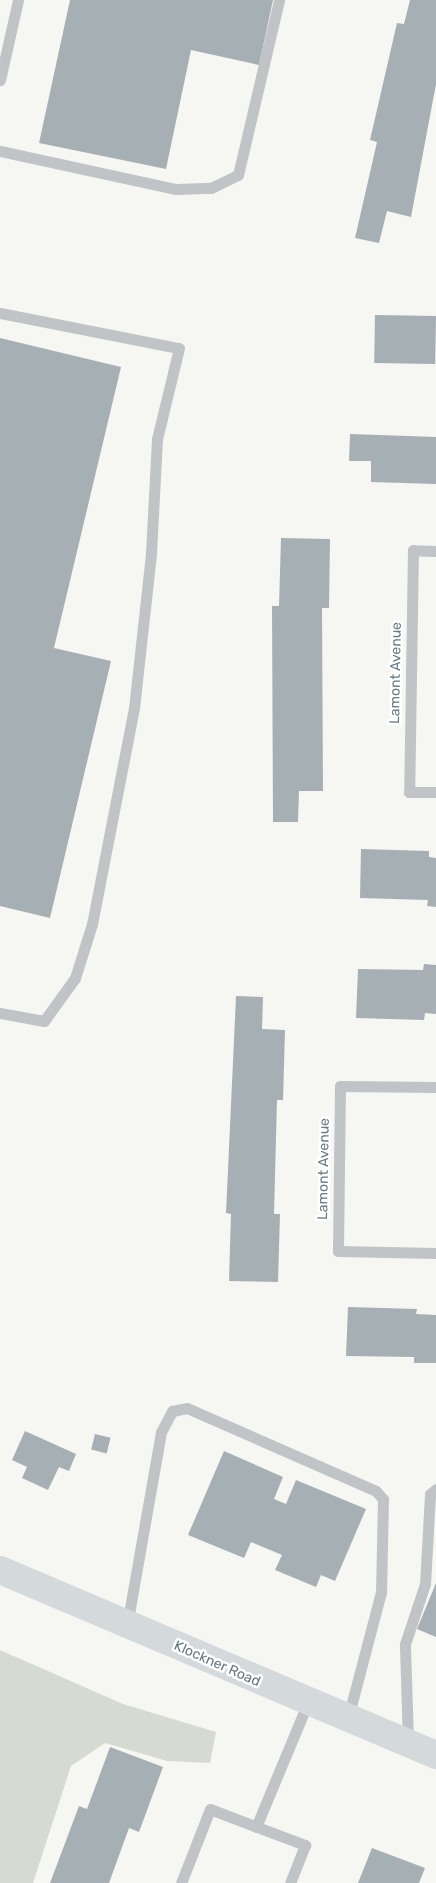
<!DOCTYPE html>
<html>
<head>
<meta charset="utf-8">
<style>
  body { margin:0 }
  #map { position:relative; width:436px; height:1883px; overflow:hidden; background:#f6f6f3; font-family:Rubik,sans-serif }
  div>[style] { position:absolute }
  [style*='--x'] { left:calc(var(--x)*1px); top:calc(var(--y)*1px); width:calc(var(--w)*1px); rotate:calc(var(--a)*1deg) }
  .green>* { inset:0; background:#d6dbd2 }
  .building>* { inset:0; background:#a6b0b4; transform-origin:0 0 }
  .lane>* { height:11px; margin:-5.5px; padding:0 5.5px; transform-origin:5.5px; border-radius:5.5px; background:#c0c4c7 }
  .secondary>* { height:28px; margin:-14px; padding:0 14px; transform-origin:14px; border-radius:14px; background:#d4d9dc }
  span { translate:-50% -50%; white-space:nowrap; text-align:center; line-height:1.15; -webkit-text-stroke:5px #fff; paint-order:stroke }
  .street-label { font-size:14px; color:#667983 }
</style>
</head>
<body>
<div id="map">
  <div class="green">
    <div style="clip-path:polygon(0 1650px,123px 1704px,216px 1732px,210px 1763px,167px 1761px,105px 1743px,71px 1766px,33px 1883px,0 1883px)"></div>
  </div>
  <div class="building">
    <div style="clip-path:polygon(70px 0,273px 0,259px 65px,191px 50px,166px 169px,39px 143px)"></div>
    <div style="clip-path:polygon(410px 0,436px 0,436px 84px,411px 217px,387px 211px,379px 243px,355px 238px,377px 142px,370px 140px,397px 23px,404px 24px)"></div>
    <div style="left:375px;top:315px;width:61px;height:48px;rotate:1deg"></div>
    <div style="clip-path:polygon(0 338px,121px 367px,54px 648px,111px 661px,50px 918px,0 906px)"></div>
    <div style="clip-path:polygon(350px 434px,436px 437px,436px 484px,371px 482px,371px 461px,349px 461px)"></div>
    <div style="clip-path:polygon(281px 538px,330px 539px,329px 608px,322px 608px,323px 791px,299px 791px,298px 822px,273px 822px,272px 606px,279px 606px)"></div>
    <div style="clip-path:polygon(361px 849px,429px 851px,429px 857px,436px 858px,436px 907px,427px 906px,428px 900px,360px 898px)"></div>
    <div style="clip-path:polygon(424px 964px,436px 965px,436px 1014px,425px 1013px,424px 1020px,356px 1018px,358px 969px,423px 970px)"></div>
    <div style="clip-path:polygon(236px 996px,263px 997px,262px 1029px,285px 1030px,283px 1100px,277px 1100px,274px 1214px,280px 1214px,278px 1282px,229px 1281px,231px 1214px,226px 1213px)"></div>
    <div style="clip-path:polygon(348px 1307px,417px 1309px,416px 1314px,436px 1315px,436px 1363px,414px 1363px,414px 1357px,346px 1356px)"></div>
    <div style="clip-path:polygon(25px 1431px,76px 1454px,69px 1471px,59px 1467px,48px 1490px,22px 1478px,27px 1467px,12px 1460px)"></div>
    <div style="left:95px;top:1434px;width:16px;height:16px;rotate:14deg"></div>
    <div style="clip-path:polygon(224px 1451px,283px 1477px,274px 1499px,286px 1504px,296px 1480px,366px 1509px,335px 1581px,321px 1575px,316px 1587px,275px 1570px,282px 1555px,251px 1542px,244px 1558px,188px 1535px)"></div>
    <div style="clip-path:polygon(436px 1583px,436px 1637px,417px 1629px)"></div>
    <div style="clip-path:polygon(110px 1747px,163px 1767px,139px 1832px,129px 1828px,109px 1883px,50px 1883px,79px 1806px,87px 1809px)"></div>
    <div style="clip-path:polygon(372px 1848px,425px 1868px,419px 1883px,358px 1883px)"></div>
  </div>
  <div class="lane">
    <div style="--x:0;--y:80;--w:82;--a:-77.3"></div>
    <div style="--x:0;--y:151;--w:180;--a:12.2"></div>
    <div style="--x:176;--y:189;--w:35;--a:-2"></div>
    <div style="--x:211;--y:188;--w:30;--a:-26"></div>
    <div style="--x:238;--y:175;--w:180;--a:-76.8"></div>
    <div style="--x:0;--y:313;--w:182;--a:11.1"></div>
    <div style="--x:179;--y:348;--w:94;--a:103.6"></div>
    <div style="--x:157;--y:439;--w:115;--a:93"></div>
    <div style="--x:151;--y:554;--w:155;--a:96.3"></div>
    <div style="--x:134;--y:708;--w:220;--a:101"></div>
    <div style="--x:92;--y:924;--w:57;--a:107.5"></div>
    <div style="--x:75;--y:978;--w:53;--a:125.8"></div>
    <div style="--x:44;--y:1021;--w:45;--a:-169.7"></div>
    <div style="--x:436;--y:551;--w:23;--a:-178"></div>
    <div style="--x:413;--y:550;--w:242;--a:90.9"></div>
    <div style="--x:409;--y:792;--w:27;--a:0"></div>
    <div style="--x:436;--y:1087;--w:96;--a:-179.4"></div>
    <div style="--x:340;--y:1086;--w:165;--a:90.7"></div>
    <div style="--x:338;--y:1251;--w:98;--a:1.2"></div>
    <div style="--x:127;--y:1625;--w:196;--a:-80"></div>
    <div style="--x:161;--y:1432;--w:24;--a:-62"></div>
    <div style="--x:172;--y:1411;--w:15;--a:-11"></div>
    <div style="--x:187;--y:1408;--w:206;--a:23.7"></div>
    <div style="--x:376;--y:1491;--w:11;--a:49"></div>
    <div style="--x:383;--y:1499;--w:93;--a:91.2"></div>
    <div style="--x:381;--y:1592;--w:130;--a:104.7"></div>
    <div style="--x:408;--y:1742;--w:98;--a:-91.8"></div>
    <div style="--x:405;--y:1644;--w:63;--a:-71.6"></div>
    <div style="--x:425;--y:1584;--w:90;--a:-86.8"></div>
    <div style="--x:430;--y:1494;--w:8;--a:-40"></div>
    <div style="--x:256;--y:1827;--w:135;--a:-67.4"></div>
    <div style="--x:181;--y:1883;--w:79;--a:-68.6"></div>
    <div style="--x:210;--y:1809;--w:102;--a:20.8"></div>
    <div style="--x:305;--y:1845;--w:41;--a:111.5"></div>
  </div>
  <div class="secondary">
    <div style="--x:0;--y:1570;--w:474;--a:23"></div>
  </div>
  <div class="street-label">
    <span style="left:396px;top:673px;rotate:-89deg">Lamont Avenue</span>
    <span style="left:324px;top:1169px;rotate:-89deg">Lamont Avenue</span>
    <span style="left:217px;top:1664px;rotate:24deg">Klockner Road</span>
  </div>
</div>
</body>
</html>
